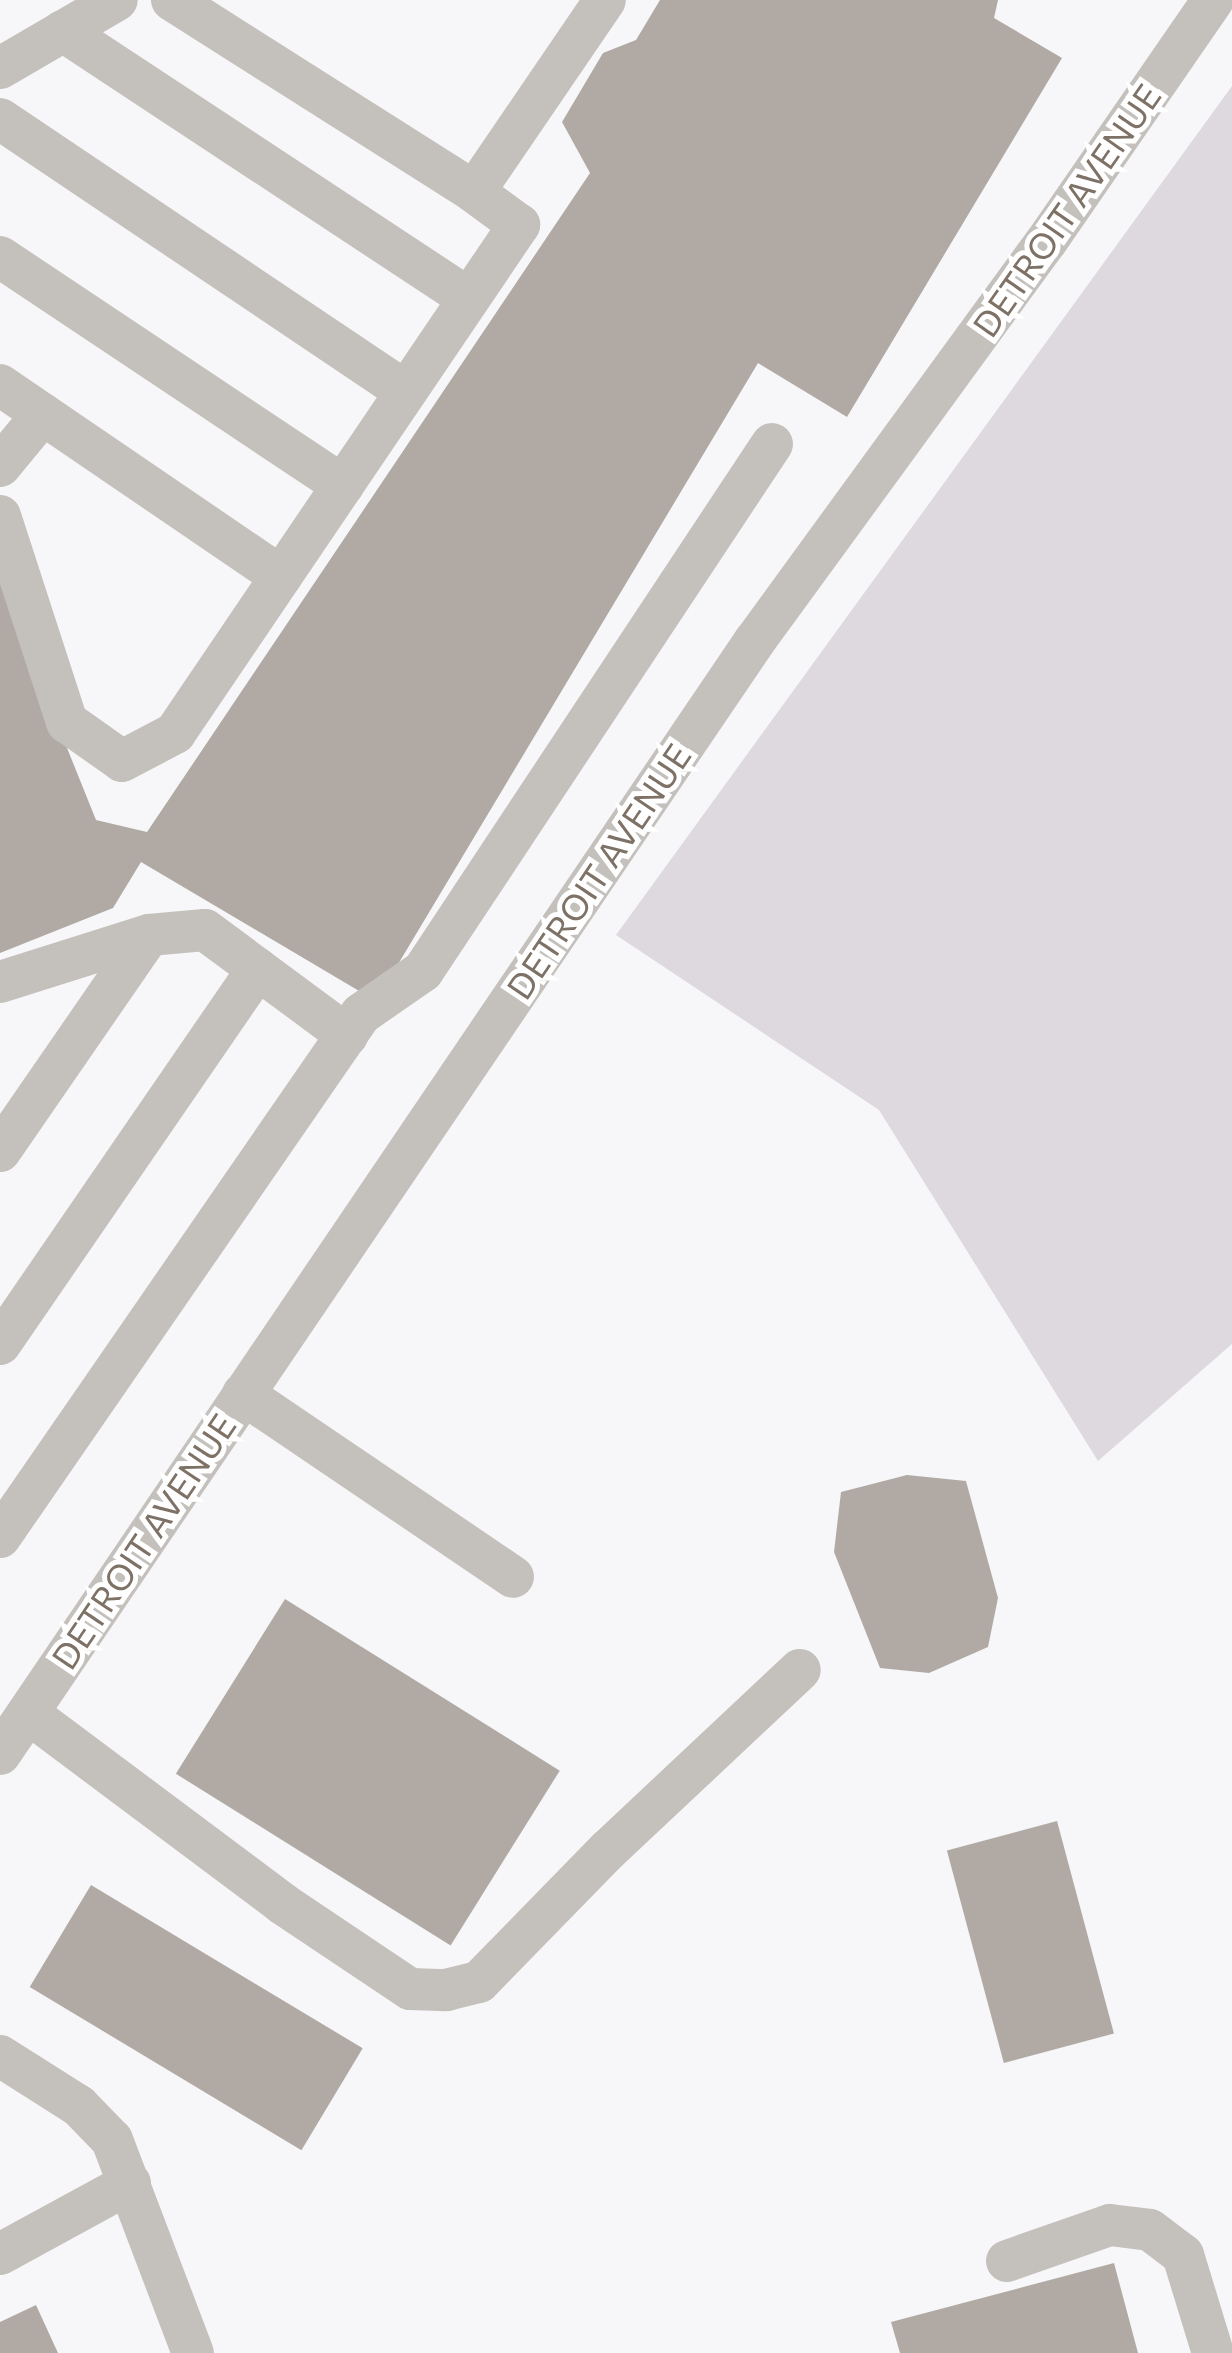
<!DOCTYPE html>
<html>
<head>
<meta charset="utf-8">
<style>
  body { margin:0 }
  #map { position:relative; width:1232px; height:2353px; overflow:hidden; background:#f7f7f9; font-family:Commissioner,sans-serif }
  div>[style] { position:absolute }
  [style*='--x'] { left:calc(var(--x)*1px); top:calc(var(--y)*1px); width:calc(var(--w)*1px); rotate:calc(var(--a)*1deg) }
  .green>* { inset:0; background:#ddd9df }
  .building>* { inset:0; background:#b1aaa4; transform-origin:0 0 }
  .minor>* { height:42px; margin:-21px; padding:0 21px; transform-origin:21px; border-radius:21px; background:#c4c0bc }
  span { translate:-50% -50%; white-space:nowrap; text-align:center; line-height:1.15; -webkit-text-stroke:10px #fff; paint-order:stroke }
  .street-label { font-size:35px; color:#7e7267 }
</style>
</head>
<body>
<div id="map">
  <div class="green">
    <div style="clip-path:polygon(1232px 86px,1232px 1344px,1098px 1461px,879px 1110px,616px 935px)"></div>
  </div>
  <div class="building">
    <div style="clip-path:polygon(660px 0,998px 0,994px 18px,1062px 58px,847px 417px,758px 363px,376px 1001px,141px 862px,113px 908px,0 953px,0 581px,96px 820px,147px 832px,590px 173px,562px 122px,603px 53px,636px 40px)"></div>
    <div style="clip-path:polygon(907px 1475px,966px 1481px,998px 1598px,988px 1647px,929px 1673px,880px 1668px,834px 1552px,841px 1492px)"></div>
    <div style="left:285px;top:1599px;width:324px;height:206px;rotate:32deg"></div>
    <div style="left:1057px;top:1821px;width:220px;height:114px;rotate:75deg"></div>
    <div style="left:91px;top:1885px;width:317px;height:119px;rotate:31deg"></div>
    <div style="clip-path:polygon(1114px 2263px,1138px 2353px,900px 2353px,891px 2322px)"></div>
    <div style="clip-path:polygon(36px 2305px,58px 2353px,0 2353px,0 2322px)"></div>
  </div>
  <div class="minor">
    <div style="--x:172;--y:0;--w:358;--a:32.4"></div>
    <div style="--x:474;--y:192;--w:232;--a:-55.7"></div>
    <div style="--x:63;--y:31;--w:486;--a:33.4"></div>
    <div style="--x:0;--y:68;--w:135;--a:-30.2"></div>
    <div style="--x:0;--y:119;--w:489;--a:33.9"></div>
    <div style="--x:0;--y:257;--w:412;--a:33.7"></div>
    <div style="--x:0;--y:385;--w:340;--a:34.3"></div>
    <div style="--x:0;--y:466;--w:67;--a:-50.4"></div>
    <div style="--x:0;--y:516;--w:217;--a:72"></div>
    <div style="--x:67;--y:722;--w:67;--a:35.3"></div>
    <div style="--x:122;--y:761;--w:60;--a:-27.8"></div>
    <div style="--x:175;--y:733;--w:614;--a:-55.9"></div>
    <div style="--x:519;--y:225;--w:56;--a:-143.7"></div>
    <div style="--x:0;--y:982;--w:156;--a:-17.5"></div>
    <div style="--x:149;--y:935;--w:56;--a:-5.1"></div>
    <div style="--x:205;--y:930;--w:177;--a:36.5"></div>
    <div style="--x:0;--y:1151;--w:262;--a:-55.4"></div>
    <div style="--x:0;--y:1344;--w:455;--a:-55.5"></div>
    <div style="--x:243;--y:1394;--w:326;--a:34.1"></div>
    <div style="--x:0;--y:1537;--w:635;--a:-55.38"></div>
    <div style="--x:361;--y:1014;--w:75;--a:-34.7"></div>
    <div style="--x:423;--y:971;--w:632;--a:-56.49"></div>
    <div style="--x:28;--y:1713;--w:319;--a:36.8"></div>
    <div style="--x:283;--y:1904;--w:153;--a:33.8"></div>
    <div style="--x:410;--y:1989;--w:36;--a:2"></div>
    <div style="--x:446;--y:1990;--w:34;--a:-14"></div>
    <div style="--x:479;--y:1982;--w:185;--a:-45.7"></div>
    <div style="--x:608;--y:1850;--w:263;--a:-43.2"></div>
    <div style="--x:0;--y:1754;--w:1344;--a:-55.86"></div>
    <div style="--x:754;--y:642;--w:495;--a:-53.9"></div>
    <div style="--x:1046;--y:242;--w:294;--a:-55.4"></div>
    <div style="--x:0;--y:2056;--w:93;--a:32.3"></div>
    <div style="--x:79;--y:2106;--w:47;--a:45.9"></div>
    <div style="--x:112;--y:2140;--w:228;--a:69.2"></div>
    <div style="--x:0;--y:2254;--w:148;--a:-28.6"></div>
    <div style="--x:1007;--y:2261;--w:109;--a:-19.3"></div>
    <div style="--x:1110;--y:2225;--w:40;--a:7.1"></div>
    <div style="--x:1150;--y:2230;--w:41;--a:37.1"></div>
    <div style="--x:1183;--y:2255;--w:102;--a:73"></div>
  </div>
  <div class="street-label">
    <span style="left:1066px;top:210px;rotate:-55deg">DETROIT AVENUE</span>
    <span style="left:598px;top:871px;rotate:-56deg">DETROIT AVENUE</span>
    <span style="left:143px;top:1541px;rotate:-56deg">DETROIT AVENUE</span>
  </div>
</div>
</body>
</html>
